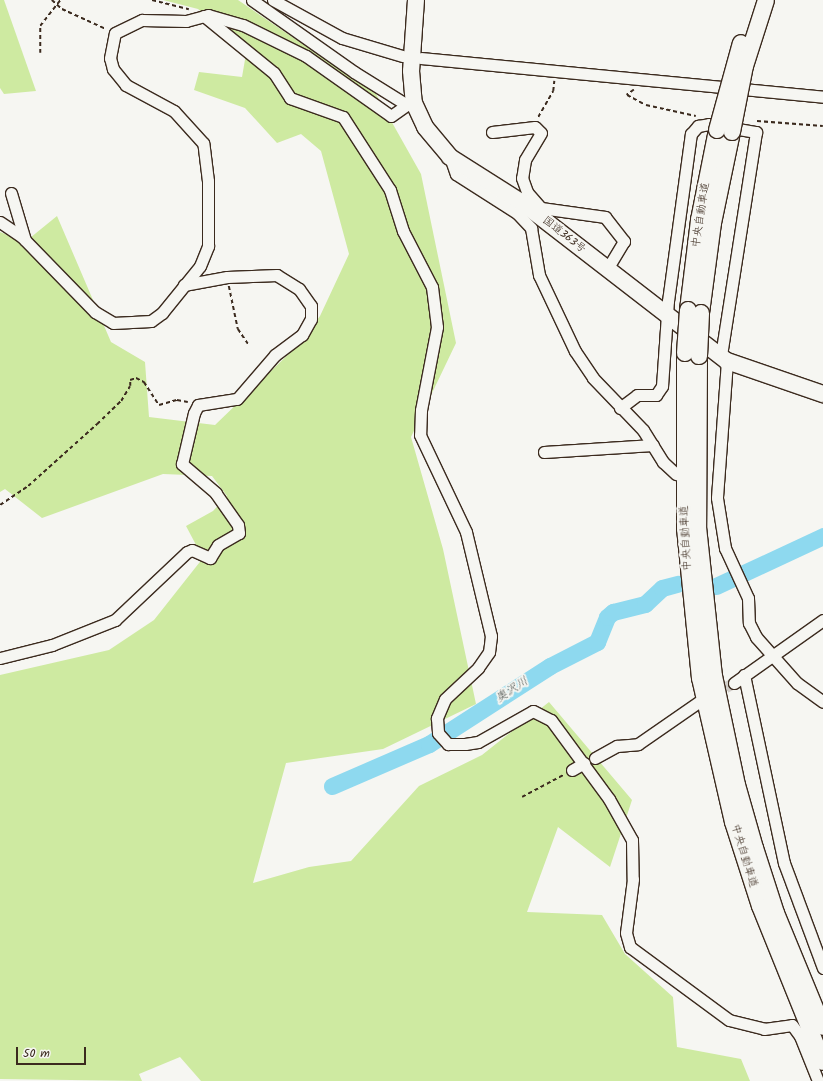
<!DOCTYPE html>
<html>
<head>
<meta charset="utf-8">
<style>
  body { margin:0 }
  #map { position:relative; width:823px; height:1081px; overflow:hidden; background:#f6f6f2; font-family:Kalam,"Klee One",sans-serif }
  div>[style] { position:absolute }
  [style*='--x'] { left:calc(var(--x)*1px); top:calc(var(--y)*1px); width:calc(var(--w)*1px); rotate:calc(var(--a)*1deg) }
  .green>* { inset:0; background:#ceeaa1 }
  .river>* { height:17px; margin:-8.5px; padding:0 8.5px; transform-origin:8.5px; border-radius:8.5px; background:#8ed9ef }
  .minor-tunnel>* { height:11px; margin-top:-5.5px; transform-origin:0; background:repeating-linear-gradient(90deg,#d1cdc8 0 11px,transparent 0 16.5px) }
  .path>* { height:1.5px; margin-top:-0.75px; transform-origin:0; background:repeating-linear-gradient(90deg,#3b2a1e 0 4px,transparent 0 7px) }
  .roads { filter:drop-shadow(1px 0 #3b2a1e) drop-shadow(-1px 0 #3b2a1e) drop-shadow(0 1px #3b2a1e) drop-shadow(0 -1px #3b2a1e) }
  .minor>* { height:11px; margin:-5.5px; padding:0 5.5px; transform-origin:5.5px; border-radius:5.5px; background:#f6f6f2 }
  .highway>* { height:16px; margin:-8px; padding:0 8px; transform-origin:8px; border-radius:8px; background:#f6f6f2 }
  .bridges { filter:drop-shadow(1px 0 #3b2a1e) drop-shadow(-1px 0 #3b2a1e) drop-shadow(0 1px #3b2a1e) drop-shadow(0 -1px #3b2a1e) }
  .highway-bridge>* { height:16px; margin:-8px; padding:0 8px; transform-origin:8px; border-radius:8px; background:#f6f6f2 }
  span { translate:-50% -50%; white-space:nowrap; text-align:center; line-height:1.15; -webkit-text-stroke:4px #f6f6f2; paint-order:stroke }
  .street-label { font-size:11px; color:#3b2a1e }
  .water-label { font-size:12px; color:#505652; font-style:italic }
  .scale { position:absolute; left:16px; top:1047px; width:70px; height:18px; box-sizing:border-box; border:2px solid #3b2a1e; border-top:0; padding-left:5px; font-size:12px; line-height:14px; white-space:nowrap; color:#3b2a1e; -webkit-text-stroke:3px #f6f6f2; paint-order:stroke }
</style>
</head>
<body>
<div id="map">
  <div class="green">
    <div style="clip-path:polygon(0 0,4px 0,36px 91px,4px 94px,0 88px)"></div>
    <div style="clip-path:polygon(163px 0,238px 0,376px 94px,421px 174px,456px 343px,411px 437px,443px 549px,476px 704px,383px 749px,286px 763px,253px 883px,309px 867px,351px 861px,419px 786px,482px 755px,549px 702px,632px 800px,610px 867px,558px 827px,527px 912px,602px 915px,625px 954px,673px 997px,677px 1047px,741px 1059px,750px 1081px,201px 1081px,180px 1057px,139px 1074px,142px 1081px,0 1079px,0 675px,109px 650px,154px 620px,203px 558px,186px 526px,213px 511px,227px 496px,212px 476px,163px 474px,42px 518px,5px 489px,0 492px,0 232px,25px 242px,57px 216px,111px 342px,145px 362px,149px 417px,215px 425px,300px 343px,320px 316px,349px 254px,321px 151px,301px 134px,277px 143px,245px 108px,194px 90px,199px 72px,242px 77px,247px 48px,198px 9px)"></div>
  </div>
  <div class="river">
    <div style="--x:716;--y:586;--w:118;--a:-25"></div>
    <div style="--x:332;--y:786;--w:106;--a:-23.4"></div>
    <div style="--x:429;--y:744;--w:144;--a:-32.8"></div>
    <div style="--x:550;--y:666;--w:53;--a:-27.1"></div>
    <div style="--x:597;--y:642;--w:27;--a:-68"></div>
    <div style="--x:607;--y:617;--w:8;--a:-40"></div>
    <div style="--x:613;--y:612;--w:33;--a:-14"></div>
    <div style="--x:645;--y:604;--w:23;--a:-43"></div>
    <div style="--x:662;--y:588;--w:16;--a:-15"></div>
  </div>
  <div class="minor-tunnel">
    <div style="--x:711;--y:695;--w:26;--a:-28"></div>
  </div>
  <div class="path">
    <div style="--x:52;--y:0;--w:13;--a:42"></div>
    <div style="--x:62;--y:9;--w:48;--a:24.4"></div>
    <div style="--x:152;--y:0;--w:38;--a:14"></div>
    <div style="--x:40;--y:53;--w:27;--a:-90"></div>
    <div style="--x:40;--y:26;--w:33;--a:-52"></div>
    <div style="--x:634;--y:90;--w:9;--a:144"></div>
    <div style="--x:627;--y:95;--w:21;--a:28"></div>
    <div style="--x:646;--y:105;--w:51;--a:12.4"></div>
    <div style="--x:538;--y:117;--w:30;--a:-60"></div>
    <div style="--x:553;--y:91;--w:10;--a:-84"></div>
    <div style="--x:757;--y:121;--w:66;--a:4.3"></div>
    <div style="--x:229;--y:286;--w:44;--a:78.2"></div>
    <div style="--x:238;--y:329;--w:18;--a:56"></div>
    <div style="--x:0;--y:505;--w:34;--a:-34"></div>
    <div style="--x:28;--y:486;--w:93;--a:-41.9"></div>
    <div style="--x:97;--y:424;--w:33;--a:-44"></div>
    <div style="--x:121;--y:401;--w:17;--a:-59"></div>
    <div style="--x:130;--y:386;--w:6;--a:-90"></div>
    <div style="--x:130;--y:380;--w:6;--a:-18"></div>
    <div style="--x:136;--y:378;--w:9;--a:27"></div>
    <div style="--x:144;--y:382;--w:27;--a:57"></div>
    <div style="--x:159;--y:405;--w:19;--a:-16"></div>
    <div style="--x:177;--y:400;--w:11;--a:10"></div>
    <div style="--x:522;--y:797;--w:47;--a:-28.2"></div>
  </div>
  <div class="roads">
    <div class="minor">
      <div style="--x:252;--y:0;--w:125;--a:35.2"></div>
      <div style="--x:354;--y:72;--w:62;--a:31.9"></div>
      <div style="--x:407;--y:105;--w:6;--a:-18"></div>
      <div style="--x:273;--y:0;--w:79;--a:28.8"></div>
      <div style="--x:342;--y:38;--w:63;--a:16.7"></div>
      <div style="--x:204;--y:16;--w:90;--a:39.2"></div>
      <div style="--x:274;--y:73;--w:30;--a:57"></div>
      <div style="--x:290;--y:98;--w:56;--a:19.7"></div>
      <div style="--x:343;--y:117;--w:87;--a:57.2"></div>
      <div style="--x:390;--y:190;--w:43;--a:72.4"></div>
      <div style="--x:403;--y:231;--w:63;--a:62.6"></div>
      <div style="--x:432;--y:287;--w:40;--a:82.9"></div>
      <div style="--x:437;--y:327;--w:85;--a:100.9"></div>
      <div style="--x:421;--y:410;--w:25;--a:92"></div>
      <div style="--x:420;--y:435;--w:107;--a:64.6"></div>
      <div style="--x:466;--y:532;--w:107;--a:76.5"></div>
      <div style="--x:491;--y:636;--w:16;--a:97"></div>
      <div style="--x:489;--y:652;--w:19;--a:125"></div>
      <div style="--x:478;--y:668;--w:45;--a:136.8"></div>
      <div style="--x:445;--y:699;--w:21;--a:113"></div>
      <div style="--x:437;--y:718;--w:15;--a:86"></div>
      <div style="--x:438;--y:733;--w:15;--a:48"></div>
      <div style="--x:448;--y:744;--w:17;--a:0"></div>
      <div style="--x:465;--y:744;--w:13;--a:-9"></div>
      <div style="--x:478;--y:742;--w:63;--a:-29.4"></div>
      <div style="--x:533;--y:711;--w:20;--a:27"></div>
      <div style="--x:551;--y:720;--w:98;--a:53.7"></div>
      <div style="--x:609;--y:799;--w:47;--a:60.7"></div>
      <div style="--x:632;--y:840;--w:39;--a:89"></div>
      <div style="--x:633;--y:879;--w:54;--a:97.4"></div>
      <div style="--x:626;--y:933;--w:15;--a:74"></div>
      <div style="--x:630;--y:947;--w:123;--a:36.4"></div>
      <div style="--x:729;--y:1020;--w:36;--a:14"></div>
      <div style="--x:764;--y:1029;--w:28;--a:-8"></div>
      <div style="--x:792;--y:1025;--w:14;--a:54"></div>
      <div style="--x:800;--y:1036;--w:48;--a:68.2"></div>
      <div style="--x:421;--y:58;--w:404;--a:5.5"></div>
      <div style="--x:492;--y:132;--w:43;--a:-6.6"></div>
      <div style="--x:535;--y:127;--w:8;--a:45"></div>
      <div style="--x:541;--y:133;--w:31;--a:121"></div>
      <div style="--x:525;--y:160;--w:18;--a:99"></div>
      <div style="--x:522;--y:178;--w:15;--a:70"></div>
      <div style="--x:527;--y:192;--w:21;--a:49"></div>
      <div style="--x:450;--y:157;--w:18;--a:71"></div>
      <div style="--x:456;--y:174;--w:72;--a:32.6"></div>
      <div style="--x:517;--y:213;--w:21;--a:47"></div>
      <div style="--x:531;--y:228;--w:48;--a:80.3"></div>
      <div style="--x:539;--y:275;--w:84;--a:64.7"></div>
      <div style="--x:575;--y:351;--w:32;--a:56"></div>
      <div style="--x:593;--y:378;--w:72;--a:46.1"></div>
      <div style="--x:643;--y:430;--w:38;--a:58"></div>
      <div style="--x:663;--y:462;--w:18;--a:43"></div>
      <div style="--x:11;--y:193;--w:49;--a:73.4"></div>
      <div style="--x:536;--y:213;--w:7;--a:-45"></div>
      <div style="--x:541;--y:208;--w:65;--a:8"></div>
      <div style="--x:605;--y:217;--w:31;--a:52"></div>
      <div style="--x:624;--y:241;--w:33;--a:121"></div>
      <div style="--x:0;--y:222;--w:27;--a:34"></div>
      <div style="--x:22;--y:237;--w:105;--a:45.8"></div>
      <div style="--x:95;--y:312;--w:21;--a:31"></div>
      <div style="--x:113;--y:323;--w:38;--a:-3"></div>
      <div style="--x:151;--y:321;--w:14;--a:-36"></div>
      <div style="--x:162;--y:313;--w:60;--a:-51"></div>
      <div style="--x:200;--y:266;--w:22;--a:-68"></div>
      <div style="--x:208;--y:246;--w:65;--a:-90"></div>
      <div style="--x:208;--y:181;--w:38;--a:-97"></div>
      <div style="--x:203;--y:143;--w:43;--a:-132.2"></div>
      <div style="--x:174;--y:111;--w:55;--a:-151.6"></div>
      <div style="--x:126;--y:85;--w:21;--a:-129"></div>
      <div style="--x:113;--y:69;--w:11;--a:-105"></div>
      <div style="--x:110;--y:58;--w:25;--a:-79"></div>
      <div style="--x:115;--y:33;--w:30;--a:-26"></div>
      <div style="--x:142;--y:20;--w:44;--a:1.3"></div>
      <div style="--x:186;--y:21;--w:23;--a:-15"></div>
      <div style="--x:208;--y:15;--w:36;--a:16"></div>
      <div style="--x:243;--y:25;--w:70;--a:26.2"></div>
      <div style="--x:306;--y:56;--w:104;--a:35.2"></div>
      <div style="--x:391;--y:116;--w:19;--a:-35"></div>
      <div style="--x:727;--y:361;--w:137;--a:94.2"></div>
      <div style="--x:717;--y:498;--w:51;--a:80.9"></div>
      <div style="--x:725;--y:548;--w:55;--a:65.3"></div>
      <div style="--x:748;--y:598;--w:25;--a:88"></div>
      <div style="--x:749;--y:623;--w:16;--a:63"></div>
      <div style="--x:756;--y:637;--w:62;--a:48.3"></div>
      <div style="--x:797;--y:683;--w:32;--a:36"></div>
      <div style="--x:620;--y:408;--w:21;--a:-37"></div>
      <div style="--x:637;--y:395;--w:19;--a:0"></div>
      <div style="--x:656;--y:395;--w:11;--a:-56"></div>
      <div style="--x:662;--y:386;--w:85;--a:-86"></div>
      <div style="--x:668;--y:301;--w:169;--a:-82.2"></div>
      <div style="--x:691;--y:134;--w:11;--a:-49"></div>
      <div style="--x:698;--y:126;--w:11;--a:-10"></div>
      <div style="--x:709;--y:124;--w:48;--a:9.7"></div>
      <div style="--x:756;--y:132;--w:227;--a:98.9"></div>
      <div style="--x:544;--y:452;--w:109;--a:-3.7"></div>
      <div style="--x:0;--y:658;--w:54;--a:-14"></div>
      <div style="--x:52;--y:645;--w:68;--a:-21.6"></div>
      <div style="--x:115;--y:620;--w:99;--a:-43.4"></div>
      <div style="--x:187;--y:552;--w:5;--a:-22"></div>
      <div style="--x:192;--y:550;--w:20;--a:24"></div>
      <div style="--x:210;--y:558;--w:15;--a:-58"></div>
      <div style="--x:218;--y:545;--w:24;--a:-30"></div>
      <div style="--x:239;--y:533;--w:8;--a:-97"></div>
      <div style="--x:238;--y:525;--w:39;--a:-125"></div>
      <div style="--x:216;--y:493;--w:45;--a:-139.5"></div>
      <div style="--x:182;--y:464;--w:52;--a:-76.8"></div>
      <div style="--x:194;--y:413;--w:9;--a:-63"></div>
      <div style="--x:198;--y:405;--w:39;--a:-9"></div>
      <div style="--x:237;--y:399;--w:58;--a:-49.2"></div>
      <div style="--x:275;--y:355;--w:34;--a:-37"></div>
      <div style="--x:302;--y:335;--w:18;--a:-61"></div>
      <div style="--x:311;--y:319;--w:13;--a:-90"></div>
      <div style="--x:311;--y:306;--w:21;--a:-125"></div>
      <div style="--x:299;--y:289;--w:26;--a:-148"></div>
      <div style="--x:277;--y:275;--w:50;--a:177.7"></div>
      <div style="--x:227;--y:277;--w:44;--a:169.5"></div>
      <div style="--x:744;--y:675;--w:192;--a:78"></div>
      <div style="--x:784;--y:863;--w:112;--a:69.6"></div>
      <div style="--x:734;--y:683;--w:109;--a:-35.3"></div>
      <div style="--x:595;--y:758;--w:25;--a:-29"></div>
      <div style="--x:617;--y:746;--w:21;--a:-5"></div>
      <div style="--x:638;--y:744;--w:79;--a:-34.7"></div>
      <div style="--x:572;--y:770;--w:14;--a:-30"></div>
    </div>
    <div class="highway">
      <div style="--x:416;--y:0;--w:71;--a:94"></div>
      <div style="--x:411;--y:71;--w:32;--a:85"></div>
      <div style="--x:414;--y:103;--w:26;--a:65"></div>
      <div style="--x:425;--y:127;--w:39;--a:50"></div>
      <div style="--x:450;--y:157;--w:84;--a:32.4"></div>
      <div style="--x:521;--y:202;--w:260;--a:37.7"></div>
      <div style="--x:727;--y:361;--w:102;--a:19"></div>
      <div style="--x:688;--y:310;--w:91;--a:-83"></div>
      <div style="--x:699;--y:220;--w:92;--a:-78.7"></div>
      <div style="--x:701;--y:313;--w:91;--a:-82.4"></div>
      <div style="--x:713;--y:223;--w:93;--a:-78.2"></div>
      <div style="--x:685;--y:353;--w:175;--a:90"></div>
      <div style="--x:685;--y:528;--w:151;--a:84.3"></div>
      <div style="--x:700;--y:678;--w:148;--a:77.1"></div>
      <div style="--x:733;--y:822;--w:88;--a:72.2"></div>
      <div style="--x:760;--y:906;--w:168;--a:68"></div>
      <div style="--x:699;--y:356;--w:171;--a:90.3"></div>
      <div style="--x:698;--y:527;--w:150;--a:83.9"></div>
      <div style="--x:714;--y:676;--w:111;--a:78.1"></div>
      <div style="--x:737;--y:785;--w:66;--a:74.1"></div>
      <div style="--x:755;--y:848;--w:68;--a:72.1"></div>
      <div style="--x:776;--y:913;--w:123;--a:67.6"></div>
    </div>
  </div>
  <div class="bridges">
    <div class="highway-bridge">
      <div style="--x:717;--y:130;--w:90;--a:-74.6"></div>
      <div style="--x:732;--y:132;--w:67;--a:-78.9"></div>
      <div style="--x:745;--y:66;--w:69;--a:-72.3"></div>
      <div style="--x:685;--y:353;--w:43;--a:-86"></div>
      <div style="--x:699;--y:356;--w:43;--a:-87.3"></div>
    </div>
  </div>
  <div class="street-label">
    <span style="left:701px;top:215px;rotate:-81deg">中央自動車道</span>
    <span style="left:564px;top:235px;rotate:38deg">国道363号</span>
    <span style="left:686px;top:538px;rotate:-93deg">中央自動車道</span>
    <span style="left:744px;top:856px;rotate:73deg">中央自動車道</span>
  </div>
  <div class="water-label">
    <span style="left:512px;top:690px;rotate:-33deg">奥沢川</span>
  </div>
  <div class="scale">50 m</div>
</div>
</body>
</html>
